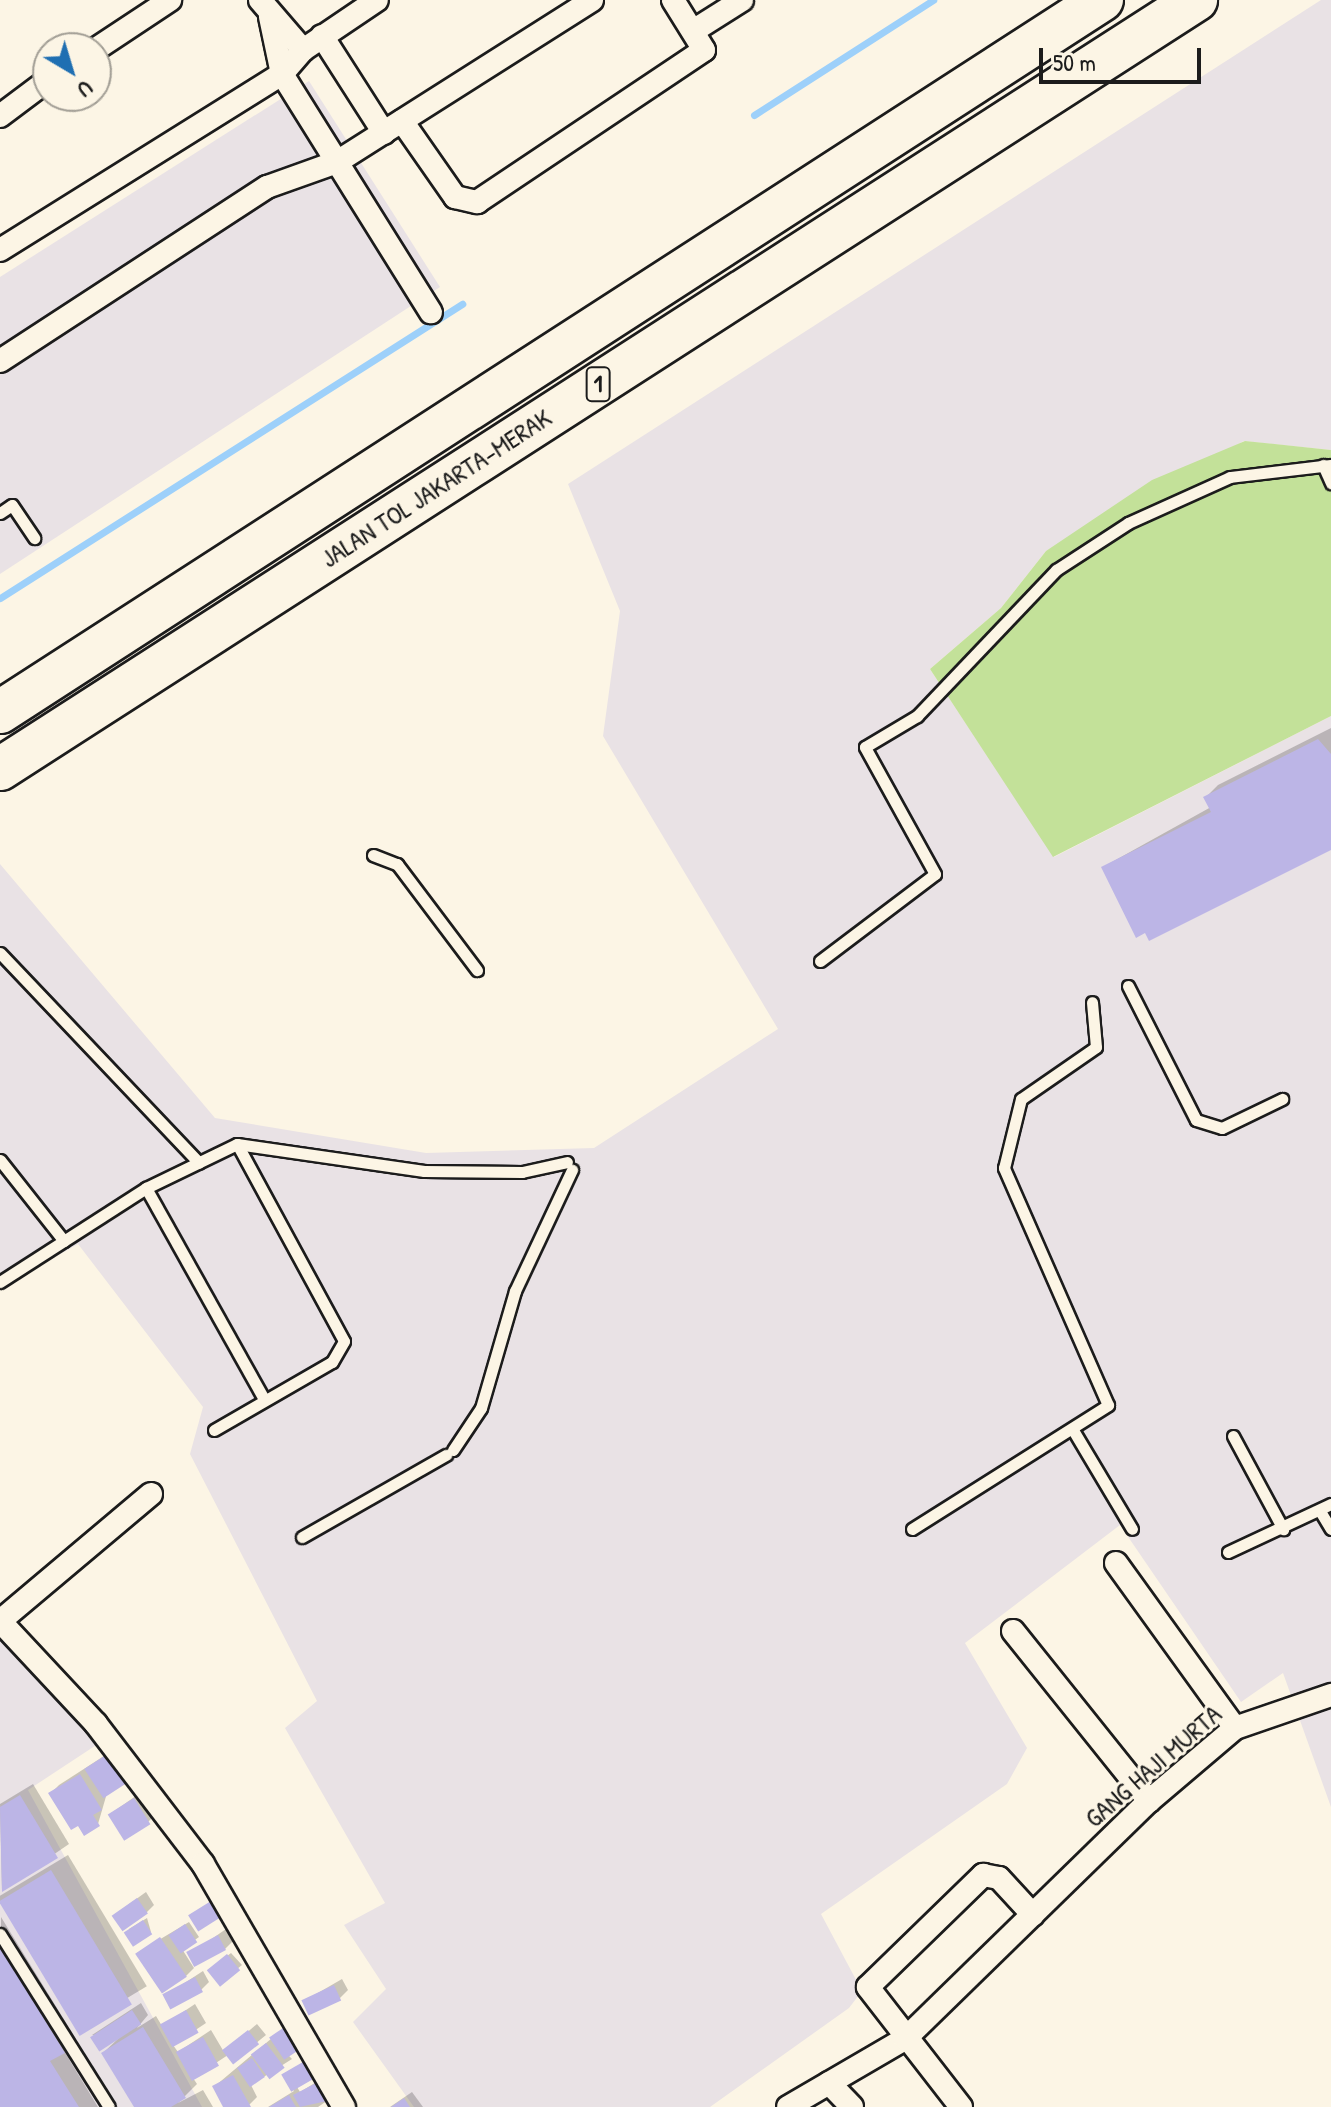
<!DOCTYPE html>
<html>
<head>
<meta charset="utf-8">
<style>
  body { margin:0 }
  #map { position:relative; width:1331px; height:2107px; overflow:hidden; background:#fcf5e5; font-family:"Patrick Hand",sans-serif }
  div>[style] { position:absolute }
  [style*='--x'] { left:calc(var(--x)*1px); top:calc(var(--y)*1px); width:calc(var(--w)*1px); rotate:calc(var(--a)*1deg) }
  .built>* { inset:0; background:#e9e2e5 }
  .green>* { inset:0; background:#c3e199 }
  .shadow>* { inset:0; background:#0003; transform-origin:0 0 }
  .stream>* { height:7px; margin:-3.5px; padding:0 3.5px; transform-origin:3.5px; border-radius:3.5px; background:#9dd0fa }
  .building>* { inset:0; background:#bcb5e6; transform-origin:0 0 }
  .roads { filter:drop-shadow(2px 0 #1c1c1c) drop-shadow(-2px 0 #1c1c1c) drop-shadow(0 2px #1c1c1c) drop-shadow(0 -2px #1c1c1c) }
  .lane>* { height:11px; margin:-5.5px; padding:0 5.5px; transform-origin:5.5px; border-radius:5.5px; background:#fcf5e5 }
  .street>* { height:22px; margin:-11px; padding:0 11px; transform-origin:11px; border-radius:11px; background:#fcf5e5 }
  .highway>* { height:42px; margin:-21px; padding:0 21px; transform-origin:21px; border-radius:21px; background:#fcf5e5 }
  span { translate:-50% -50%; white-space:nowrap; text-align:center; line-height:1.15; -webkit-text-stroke:6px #fcf5e5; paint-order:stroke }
  .shield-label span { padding:2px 6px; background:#fcf5e5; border:2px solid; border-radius:6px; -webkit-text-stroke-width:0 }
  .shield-label { font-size:24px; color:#1c1c1c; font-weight:700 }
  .street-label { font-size:26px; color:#1c1c1c }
  .north { position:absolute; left:32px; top:32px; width:80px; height:80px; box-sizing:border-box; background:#fcf5e5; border:2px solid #a29e95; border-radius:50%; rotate:142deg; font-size:22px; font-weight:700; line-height:32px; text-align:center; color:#1c1c1c }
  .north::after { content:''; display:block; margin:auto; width:28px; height:36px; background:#1f6fb2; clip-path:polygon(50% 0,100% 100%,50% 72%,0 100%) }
  .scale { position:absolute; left:1039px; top:48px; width:162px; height:36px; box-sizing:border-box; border:4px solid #1c1c1c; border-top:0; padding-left:10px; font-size:24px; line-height:28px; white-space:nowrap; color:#1c1c1c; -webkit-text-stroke:6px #fcf5e5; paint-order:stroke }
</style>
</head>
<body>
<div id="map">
  <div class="built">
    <div style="clip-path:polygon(1321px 0,1331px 0,1331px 450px,1244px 441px,1046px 551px,1001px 608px,930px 669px,1054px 857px,1331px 716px,1331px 1807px,1283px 1673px,1241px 1702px,1120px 1525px,965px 1643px,1027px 1748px,1007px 1784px,821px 1914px,862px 1991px,849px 2008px,710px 2107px,414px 2107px,353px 2022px,386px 1989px,344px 1925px,385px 1903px,285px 1728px,317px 1701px,190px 1454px,203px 1407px,78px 1244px,0 1288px,0 864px,215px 1118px,426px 1153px,594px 1148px,778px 1029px,603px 736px,620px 611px,568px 484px)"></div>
    <div style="clip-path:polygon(309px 81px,440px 287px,0 574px,0 277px)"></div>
    <div style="clip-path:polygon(0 1620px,110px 1736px,28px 1790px,202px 2107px,0 2107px)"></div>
  </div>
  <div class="green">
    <div style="clip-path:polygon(1245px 441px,1331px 450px,1331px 716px,1053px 857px,930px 669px,1001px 608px,1046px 551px,1152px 480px)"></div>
  </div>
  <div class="shadow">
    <div style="clip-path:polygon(1331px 728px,1331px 848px,1103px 867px,1211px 807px,1206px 797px,1218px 785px)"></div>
    <div style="clip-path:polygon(121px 1745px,98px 1824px,51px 1793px,59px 1785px)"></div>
    <div style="clip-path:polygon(33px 1784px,69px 1844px,2px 1890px,0 1804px)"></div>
    <div style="clip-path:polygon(143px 1791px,156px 1814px,148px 1822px,110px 1814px)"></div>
    <div style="left:68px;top:1855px;width:153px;height:82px;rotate:59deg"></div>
    <div style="clip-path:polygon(146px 1892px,154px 1905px,146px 1913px,114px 1915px)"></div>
    <div style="clip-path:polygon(1px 1917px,76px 2039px,64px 2051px,98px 2107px,0 2107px)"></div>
    <div style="clip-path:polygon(147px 1918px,151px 1932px,129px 1929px)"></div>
    <div style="clip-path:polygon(189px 1922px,199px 1937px,182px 1949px,194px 1968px,186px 1976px,137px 1953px)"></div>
    <div style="clip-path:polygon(226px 1929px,233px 1941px,225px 1949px,190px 1954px)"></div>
    <div style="clip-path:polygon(231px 1953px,242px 1965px,220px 1983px,213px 1967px)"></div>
    <div style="clip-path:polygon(203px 1971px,209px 1982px,201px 1990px,166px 1995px)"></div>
    <div style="clip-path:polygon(342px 1979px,348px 1990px,340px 1998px,304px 2001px)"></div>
    <div style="clip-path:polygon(141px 2003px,148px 2015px,137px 2028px,156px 2016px,162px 2026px,195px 2004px,206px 2023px,173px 2045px,178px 2052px,211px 2030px,224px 2052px,257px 2024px,266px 2035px,233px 2062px,228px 2055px,193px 2078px,197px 2084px,178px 2103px,203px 2090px,213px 2107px,136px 2107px,103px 2053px,122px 2035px,92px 2035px)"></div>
    <div style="clip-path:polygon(272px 2038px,292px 2059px,251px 2085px,257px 2097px,249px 2105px,226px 2107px,215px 2086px)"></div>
    <div style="clip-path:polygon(324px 2049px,332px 2062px,297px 2087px,300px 2092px,336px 2070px,346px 2088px,318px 2107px,268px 2107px,294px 2091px,285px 2075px)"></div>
    <div style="clip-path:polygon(412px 2092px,423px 2107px,390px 2107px)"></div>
  </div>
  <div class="stream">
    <div style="--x:754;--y:115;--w:213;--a:-32.7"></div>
    <div style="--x:0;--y:598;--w:548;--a:-32.47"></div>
  </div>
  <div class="building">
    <div style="clip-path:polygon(1318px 739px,1331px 754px,1331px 850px,1149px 941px,1145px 933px,1136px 938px,1101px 867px,1211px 812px,1203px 797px)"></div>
    <div style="left:112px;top:1751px;width:35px;height:33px;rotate:57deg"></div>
    <div style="clip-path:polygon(80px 1774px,102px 1810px,93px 1815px,100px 1826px,84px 1836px,78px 1826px,71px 1830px,48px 1793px)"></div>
    <div style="clip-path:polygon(20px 1795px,58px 1858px,2px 1892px,0 1807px)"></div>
    <div style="left:134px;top:1798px;width:31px;height:31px;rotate:58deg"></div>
    <div style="left:51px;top:1870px;width:157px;height:61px;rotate:59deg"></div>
    <div style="left:137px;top:1898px;width:19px;height:31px;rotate:55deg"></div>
    <div style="left:211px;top:1901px;width:19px;height:27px;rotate:58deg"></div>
    <div style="left:143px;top:1920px;width:17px;height:23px;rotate:57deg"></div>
    <div style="left:185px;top:1924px;width:22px;height:20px;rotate:56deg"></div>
    <div style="left:218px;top:1935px;width:17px;height:36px;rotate:62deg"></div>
    <div style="left:160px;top:1937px;width:48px;height:30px;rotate:56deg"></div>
    <div style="clip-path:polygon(0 1947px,65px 2053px,50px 2061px,79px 2107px,0 2107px)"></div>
    <div style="left:227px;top:1954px;width:21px;height:26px;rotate:51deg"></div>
    <div style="left:195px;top:1977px;width:17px;height:37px;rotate:62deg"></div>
    <div style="left:334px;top:1985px;width:17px;height:36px;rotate:65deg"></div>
    <div style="left:132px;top:2010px;width:17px;height:50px;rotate:57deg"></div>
    <div style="left:186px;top:2010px;width:26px;height:30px;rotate:61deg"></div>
    <div style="left:289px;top:2024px;width:27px;height:24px;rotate:56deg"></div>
    <div style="clip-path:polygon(143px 2027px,186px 2098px,171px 2107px,134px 2107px,101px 2053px)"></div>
    <div style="left:248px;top:2030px;width:18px;height:33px;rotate:52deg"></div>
    <div style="left:203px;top:2037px;width:33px;height:31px;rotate:61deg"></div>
    <div style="left:266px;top:2043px;width:31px;height:19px;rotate:53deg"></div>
    <div style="left:315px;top:2055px;width:20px;height:39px;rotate:60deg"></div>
    <div style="left:252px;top:2058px;width:23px;height:18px;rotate:56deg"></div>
    <div style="clip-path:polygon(233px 2075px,251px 2107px,223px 2107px,212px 2086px)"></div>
    <div style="clip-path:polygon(328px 2077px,340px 2098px,300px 2107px,293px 2095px)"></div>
    <div style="clip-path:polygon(289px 2095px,296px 2107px,269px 2107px)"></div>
    <div style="clip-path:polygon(404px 2098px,410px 2107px,391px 2107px)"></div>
  </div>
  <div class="roads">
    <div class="lane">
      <div style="--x:1323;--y:465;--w:20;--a:66"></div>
      <div style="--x:0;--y:513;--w:14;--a:-34"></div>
      <div style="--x:12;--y:505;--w:40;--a:56"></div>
      <div style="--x:373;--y:855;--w:26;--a:21"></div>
      <div style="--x:397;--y:864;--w:133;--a:53"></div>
      <div style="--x:0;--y:953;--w:289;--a:46.5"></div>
      <div style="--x:820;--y:961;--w:144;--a:-37.1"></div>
      <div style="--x:935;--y:874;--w:145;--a:-118.9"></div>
      <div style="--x:865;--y:747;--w:61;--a:-30.8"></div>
      <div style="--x:917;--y:716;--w:202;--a:-46.4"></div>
      <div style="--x:1056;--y:570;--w:86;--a:-33.1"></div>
      <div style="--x:1128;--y:523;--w:112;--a:-24.3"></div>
      <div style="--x:1230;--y:477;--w:102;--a:-6.8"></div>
      <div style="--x:1128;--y:986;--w:150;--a:63.1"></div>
      <div style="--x:1196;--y:1120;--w:27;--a:17"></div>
      <div style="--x:1222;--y:1128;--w:67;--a:-25.8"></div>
      <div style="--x:0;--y:1160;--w:103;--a:51.7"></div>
      <div style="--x:146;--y:1188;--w:240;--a:60.8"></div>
      <div style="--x:0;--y:1282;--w:174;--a:-32.8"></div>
      <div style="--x:146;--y:1188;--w:101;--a:-25.8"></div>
      <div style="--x:237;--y:1144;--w:189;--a:8.2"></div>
      <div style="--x:424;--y:1171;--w:98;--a:0.6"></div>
      <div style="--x:522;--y:1172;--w:46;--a:-12.5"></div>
      <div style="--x:214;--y:1430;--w:136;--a:-30"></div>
      <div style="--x:332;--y:1362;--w:24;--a:-60"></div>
      <div style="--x:344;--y:1341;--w:224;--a:-118.5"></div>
      <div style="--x:1073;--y:1430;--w:115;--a:59.2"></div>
      <div style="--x:1233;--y:1436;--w:106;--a:61.7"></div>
      <div style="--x:453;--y:1450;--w:50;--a:-56.3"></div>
      <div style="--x:481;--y:1408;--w:122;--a:-73.8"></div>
      <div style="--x:515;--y:1291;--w:134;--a:-64.8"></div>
      <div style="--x:1320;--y:1511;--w:21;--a:59"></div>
      <div style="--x:912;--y:1529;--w:232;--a:-32.3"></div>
      <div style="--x:1108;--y:1405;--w:259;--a:-113.7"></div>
      <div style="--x:1004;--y:1168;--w:71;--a:-76.2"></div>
      <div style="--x:1021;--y:1099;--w:91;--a:-34.7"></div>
      <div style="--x:1096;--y:1047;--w:45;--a:-95.1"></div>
      <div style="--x:302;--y:1537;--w:166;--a:-29.7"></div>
      <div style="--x:1228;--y:1552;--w:114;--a:-25"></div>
      <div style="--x:0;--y:1934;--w:204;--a:57.8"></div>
    </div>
    <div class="street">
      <div style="--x:260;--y:0;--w:66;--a:49.3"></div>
      <div style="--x:270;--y:17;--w:58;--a:78.1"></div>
      <div style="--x:282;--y:74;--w:281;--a:58"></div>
      <div style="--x:693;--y:31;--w:58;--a:-32.3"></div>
      <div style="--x:322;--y:36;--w:115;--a:57.4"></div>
      <div style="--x:96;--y:49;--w:89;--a:-33.5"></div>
      <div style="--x:0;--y:116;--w:60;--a:-36.9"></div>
      <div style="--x:402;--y:121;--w:93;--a:55.1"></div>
      <div style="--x:455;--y:197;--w:23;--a:13"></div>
      <div style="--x:477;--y:202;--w:273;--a:-33.8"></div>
      <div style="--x:704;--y:50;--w:59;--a:-121.8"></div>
      <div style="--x:0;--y:250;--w:332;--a:-32"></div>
      <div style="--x:282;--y:74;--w:32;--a:-49"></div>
      <div style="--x:303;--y:50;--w:89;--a:-34"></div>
      <div style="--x:0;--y:361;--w:319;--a:-33.1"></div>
      <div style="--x:267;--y:187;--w:74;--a:-19.7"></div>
      <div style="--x:337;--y:162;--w:302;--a:-32.4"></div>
      <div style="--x:151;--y:1494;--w:197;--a:139.9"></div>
      <div style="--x:0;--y:1621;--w:141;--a:47"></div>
      <div style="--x:96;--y:1724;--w:176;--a:52.6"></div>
      <div style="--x:203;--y:1864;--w:281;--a:59.9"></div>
      <div style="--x:1116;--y:1563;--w:203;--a:54.2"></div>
      <div style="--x:1013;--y:1631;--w:218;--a:51.3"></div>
      <div style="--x:829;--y:2083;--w:33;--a:46"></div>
      <div style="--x:788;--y:2107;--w:135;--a:-30.2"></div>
      <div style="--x:905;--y:2039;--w:341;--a:-44.3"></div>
      <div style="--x:1149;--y:1801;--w:113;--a:-40.3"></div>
      <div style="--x:1235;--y:1728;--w:102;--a:-19"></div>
      <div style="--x:961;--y:2107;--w:152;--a:-127.8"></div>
      <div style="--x:868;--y:1987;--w:161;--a:-44.2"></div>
      <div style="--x:983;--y:1875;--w:16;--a:11"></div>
      <div style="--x:999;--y:1878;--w:50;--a:47.4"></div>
    </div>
    <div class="highway">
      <div style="--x:0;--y:712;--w:1312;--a:-32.87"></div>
      <div style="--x:0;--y:769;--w:1422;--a:-32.74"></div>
    </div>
  </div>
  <div class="shield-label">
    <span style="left:598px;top:384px">1</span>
  </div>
  <div class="street-label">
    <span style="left:436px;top:488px;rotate:-33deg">JALAN TOL JAKARTA–MERAK</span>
    <span style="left:1153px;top:1766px;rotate:-41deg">GANG HAJI MURTA</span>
  </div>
  <div class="north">U</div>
  <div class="scale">50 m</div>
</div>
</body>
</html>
